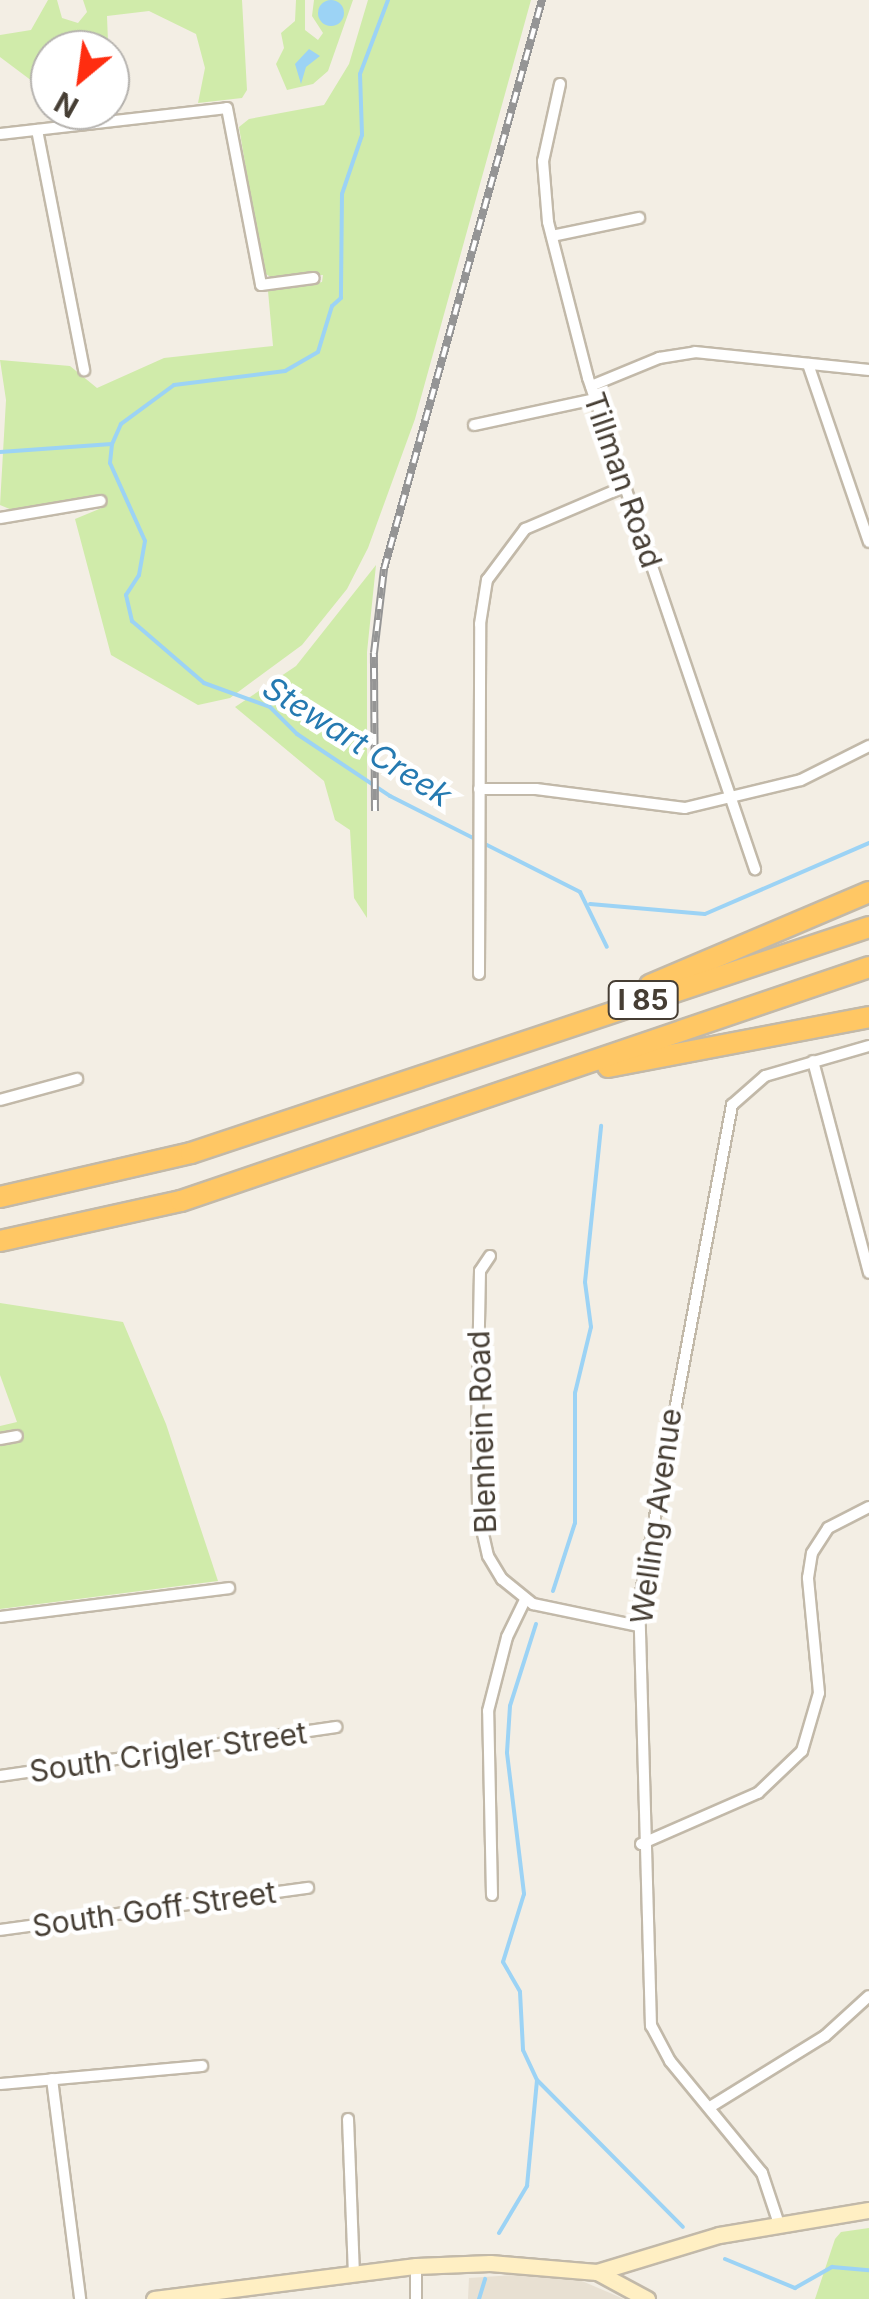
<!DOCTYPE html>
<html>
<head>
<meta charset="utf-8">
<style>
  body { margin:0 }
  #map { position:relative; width:869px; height:2299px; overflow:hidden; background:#f3eee4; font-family:Inter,sans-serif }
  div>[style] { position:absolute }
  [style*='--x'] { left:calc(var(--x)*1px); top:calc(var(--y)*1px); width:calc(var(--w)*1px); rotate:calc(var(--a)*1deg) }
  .residential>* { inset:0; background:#e8e0d2 }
  .green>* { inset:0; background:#d0ebaa }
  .water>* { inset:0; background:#9cd3f5 }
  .round { border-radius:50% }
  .stream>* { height:4px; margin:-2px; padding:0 2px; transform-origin:2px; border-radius:2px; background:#9cd3f5 }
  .roads { filter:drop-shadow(2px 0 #c2b9a9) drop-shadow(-2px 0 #c2b9a9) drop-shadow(0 2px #c2b9a9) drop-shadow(0 -2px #c2b9a9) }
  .street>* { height:10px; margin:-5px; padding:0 5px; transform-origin:5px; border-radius:5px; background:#fff }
  .secondary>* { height:15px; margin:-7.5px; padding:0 7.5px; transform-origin:7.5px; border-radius:7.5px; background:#ffefc3 }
  .highway>* { height:20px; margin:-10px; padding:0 10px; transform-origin:10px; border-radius:10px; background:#ffc764 }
  .rail>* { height:8px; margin-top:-4px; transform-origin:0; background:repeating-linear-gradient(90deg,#fff 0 11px,#959595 0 22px); box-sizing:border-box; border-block:2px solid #959595 }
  span { translate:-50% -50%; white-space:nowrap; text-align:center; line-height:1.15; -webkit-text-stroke:9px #fff; paint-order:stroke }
  .shield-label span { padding:2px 8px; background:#fff; border:2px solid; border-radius:8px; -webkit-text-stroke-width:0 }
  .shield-label { font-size:28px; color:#463e34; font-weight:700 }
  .street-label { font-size:30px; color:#463e34 }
  .water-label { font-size:32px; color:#257ab1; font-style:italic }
  .north { position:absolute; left:30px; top:30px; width:100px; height:100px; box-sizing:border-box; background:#fff; border:2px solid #b5b2ae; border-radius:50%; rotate:209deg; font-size:28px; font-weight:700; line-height:40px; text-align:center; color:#463e34 }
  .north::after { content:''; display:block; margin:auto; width:35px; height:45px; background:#ff2d10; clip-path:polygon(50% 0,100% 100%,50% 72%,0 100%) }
</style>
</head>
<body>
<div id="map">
  <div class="residential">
    <div style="clip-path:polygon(513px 2275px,582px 2281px,624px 2299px,468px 2299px,469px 2278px)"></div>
  </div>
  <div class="green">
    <div style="clip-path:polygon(48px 0,57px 0,62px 18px,78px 23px,87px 12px,83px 0,242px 0,247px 90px,242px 98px,198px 103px,205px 68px,196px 34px,149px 11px,107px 16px,108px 42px,121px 60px,115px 89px,110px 50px,59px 42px,47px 44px,38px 57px,39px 79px,32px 81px,0 57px,0 35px,31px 30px)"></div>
    <div style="clip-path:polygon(296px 0,305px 0,305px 30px,318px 40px,323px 33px,312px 16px,314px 0,353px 0,328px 71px,313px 84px,287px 90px,276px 64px,284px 48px,281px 33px,295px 21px)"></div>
    <div style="clip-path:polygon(368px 0,531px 0,415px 419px,368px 548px,347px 589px,302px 645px,230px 698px,198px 705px,111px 655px,75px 519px,104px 507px,98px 496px,12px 510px,0 505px,6px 400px,0 360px,70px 366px,97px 388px,164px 358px,273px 346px,268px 291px,322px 282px,323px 275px,272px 278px,263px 272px,239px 127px,249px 119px,324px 105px,349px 64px)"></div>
    <div style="clip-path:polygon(376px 565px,367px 652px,367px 918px,354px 898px,350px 830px,335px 820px,324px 781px,235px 707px,296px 666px)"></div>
    <div style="clip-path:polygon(0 1303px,123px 1322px,166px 1424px,218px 1581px,0 1609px,0 1426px,17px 1422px,0 1375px)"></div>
    <div style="clip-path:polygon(869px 2228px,869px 2299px,815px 2299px,835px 2239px,841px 2232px)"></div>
  </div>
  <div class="water">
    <div class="round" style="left:318px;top:0;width:26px;height:26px"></div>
    <div style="clip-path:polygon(309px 49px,320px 56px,306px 67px,301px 84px,295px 64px)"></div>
  </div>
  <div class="stream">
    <div style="--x:388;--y:0;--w:79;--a:110.7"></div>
    <div style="--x:360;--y:74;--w:61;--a:88.1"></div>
    <div style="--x:362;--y:135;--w:62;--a:108.7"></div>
    <div style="--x:342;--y:194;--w:104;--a:90.6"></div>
    <div style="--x:341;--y:298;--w:12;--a:138"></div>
    <div style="--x:332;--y:306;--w:48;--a:106.9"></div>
    <div style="--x:318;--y:352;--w:38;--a:150"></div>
    <div style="--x:285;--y:371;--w:112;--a:172.8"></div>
    <div style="--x:174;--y:385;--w:66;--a:143.7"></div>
    <div style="--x:121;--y:424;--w:22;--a:114"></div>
    <div style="--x:112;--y:444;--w:19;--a:96"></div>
    <div style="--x:110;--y:463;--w:85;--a:65.8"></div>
    <div style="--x:145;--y:541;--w:35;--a:100"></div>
    <div style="--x:139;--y:575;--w:24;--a:123"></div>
    <div style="--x:126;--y:595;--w:27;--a:77"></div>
    <div style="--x:132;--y:621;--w:95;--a:40.7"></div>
    <div style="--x:204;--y:683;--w:70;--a:20"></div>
    <div style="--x:270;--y:707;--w:38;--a:45"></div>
    <div style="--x:297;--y:734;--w:112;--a:33.7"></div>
    <div style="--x:390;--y:796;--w:213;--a:26.8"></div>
    <div style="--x:580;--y:892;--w:61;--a:63.9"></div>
    <div style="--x:0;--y:452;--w:112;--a:-4.1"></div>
    <div style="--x:590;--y:904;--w:115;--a:5"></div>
    <div style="--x:705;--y:914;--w:179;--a:-23.4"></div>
    <div style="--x:553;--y:1591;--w:71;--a:-72.1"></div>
    <div style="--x:575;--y:1523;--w:130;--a:-90"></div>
    <div style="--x:575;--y:1393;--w:68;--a:-76.4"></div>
    <div style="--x:591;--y:1327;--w:45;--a:-97.6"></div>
    <div style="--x:585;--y:1282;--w:157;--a:-84.1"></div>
    <div style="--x:536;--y:1624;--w:86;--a:107.6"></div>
    <div style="--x:510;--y:1706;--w:47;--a:93.7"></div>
    <div style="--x:507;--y:1753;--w:142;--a:83.1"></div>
    <div style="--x:524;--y:1894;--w:71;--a:107.2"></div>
    <div style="--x:503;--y:1962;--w:34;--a:60"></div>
    <div style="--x:520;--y:1992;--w:58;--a:87"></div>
    <div style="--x:523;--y:2050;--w:33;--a:65"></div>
    <div style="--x:537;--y:2080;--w:207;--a:45.2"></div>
    <div style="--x:499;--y:2233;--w:55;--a:-59.2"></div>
    <div style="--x:527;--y:2186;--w:106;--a:-84.6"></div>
    <div style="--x:725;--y:2259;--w:76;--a:22.5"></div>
    <div style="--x:795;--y:2288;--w:43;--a:-29.6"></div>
    <div style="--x:832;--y:2267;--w:37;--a:5"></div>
    <div style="--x:479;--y:2299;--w:21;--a:-73"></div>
  </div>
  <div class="roads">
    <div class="street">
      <div style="--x:560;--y:84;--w:79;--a:102.4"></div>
      <div style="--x:543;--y:161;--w:61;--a:85.3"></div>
      <div style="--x:548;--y:222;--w:161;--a:75.6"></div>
      <div style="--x:588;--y:378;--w:519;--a:71.22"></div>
      <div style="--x:37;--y:130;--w:245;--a:78.9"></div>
      <div style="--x:0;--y:134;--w:228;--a:-6.5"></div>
      <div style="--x:227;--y:108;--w:180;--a:79.1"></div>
      <div style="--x:261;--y:285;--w:53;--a:-7.5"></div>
      <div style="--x:552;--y:236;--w:89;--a:-11.7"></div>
      <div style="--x:808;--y:364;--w:188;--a:71.1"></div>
      <div style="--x:591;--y:386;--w:74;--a:-22.4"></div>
      <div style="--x:659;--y:358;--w:36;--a:-9"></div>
      <div style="--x:695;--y:352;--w:175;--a:5.9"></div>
      <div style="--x:474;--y:425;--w:124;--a:-12.1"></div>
      <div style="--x:0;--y:518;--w:102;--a:-9.6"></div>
      <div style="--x:479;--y:789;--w:57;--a:0"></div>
      <div style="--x:536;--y:789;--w:150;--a:7.3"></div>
      <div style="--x:685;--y:808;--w:119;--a:-13.6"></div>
      <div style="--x:801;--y:780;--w:76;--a:-26.6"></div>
      <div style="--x:479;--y:974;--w:350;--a:-89.8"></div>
      <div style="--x:480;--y:624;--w:45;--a:-81"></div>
      <div style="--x:487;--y:580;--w:64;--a:-53.3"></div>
      <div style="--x:525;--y:529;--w:110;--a:-23.1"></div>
      <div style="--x:813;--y:1061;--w:219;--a:75.2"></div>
      <div style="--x:0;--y:1100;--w:80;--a:-15.3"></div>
      <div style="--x:490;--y:1256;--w:18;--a:124"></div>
      <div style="--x:480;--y:1271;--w:153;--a:91.1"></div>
      <div style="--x:477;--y:1424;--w:88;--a:89.3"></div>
      <div style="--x:478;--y:1512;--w:45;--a:77.2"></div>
      <div style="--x:488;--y:1556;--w:27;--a:59"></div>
      <div style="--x:502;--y:1579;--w:40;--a:39"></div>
      <div style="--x:533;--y:1604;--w:107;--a:11.8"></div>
      <div style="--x:0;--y:1439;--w:17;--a:-10"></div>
      <div style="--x:0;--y:1617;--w:231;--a:-7.2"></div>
      <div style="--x:0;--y:1776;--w:340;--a:-8.3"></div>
      <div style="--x:641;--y:1844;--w:128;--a:-23.6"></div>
      <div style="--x:758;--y:1793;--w:61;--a:-43.7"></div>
      <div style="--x:802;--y:1751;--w:60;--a:-73.7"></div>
      <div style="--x:819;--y:1693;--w:116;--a:-95.5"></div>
      <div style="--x:808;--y:1578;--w:25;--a:-81"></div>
      <div style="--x:812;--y:1553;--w:30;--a:-57"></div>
      <div style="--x:828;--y:1528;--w:46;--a:-27.1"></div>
      <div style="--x:492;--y:1895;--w:184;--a:-91.2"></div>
      <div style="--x:488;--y:1711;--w:76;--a:-75.6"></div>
      <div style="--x:507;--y:1637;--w:41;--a:-64.1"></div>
      <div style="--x:0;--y:1930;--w:311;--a:-7.8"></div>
      <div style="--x:52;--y:2079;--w:222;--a:82.7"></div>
      <div style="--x:0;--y:2084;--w:203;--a:-5.1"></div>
      <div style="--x:710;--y:2107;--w:135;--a:-31.7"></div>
      <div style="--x:825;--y:2036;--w:59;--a:-42.3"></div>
      <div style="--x:348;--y:2119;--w:154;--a:87.8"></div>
      <div style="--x:779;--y:2224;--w:54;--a:-108.4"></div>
      <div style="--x:762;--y:2173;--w:145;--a:-129.4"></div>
      <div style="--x:670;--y:2061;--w:40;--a:-118"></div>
      <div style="--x:651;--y:2026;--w:423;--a:-91.6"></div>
      <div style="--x:639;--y:1603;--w:507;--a:-79.42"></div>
      <div style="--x:732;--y:1105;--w:44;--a:-41.3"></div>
      <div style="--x:765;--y:1076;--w:108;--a:-16.1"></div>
      <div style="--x:416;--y:2299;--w:33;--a:-90"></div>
    </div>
    <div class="secondary">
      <div style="--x:597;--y:2272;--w:57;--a:28.4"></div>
      <div style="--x:154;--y:2299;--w:264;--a:-7.2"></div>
      <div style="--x:416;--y:2266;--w:74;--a:-2.3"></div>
      <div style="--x:490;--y:2263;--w:107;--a:4.8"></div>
      <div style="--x:597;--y:2272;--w:127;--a:-16.9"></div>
      <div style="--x:719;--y:2235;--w:152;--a:-9.5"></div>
    </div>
    <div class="highway">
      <div style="--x:650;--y:985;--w:238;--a:-23"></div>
      <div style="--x:608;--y:1067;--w:266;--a:-10.8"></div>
      <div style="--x:0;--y:1197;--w:196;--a:-13"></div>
      <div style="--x:191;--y:1153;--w:715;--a:-18.43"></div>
      <div style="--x:0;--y:1241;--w:185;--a:-12.5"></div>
      <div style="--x:181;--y:1201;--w:727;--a:-18.78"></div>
    </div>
  </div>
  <div class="rail">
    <div style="--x:375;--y:811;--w:158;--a:-90.4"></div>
    <div style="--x:374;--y:653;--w:85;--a:-83.2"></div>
    <div style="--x:384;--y:569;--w:591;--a:-74.48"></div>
  </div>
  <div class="shield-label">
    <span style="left:643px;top:1000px">I 85</span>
  </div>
  <div class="street-label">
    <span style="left:623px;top:480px;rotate:71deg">Tillman Road</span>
    <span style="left:482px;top:1432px;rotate:-92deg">Blenhein Road</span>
    <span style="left:656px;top:1516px;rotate:-82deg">Welling Avenue</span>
    <span style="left:168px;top:1752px;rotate:-8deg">South Crigler Street</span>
    <span style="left:154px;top:1909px;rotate:-8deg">South Goff Street</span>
  </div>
  <div class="water-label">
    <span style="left:357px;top:742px;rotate:32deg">Stewart Creek</span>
  </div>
  <div class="north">N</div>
</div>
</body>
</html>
